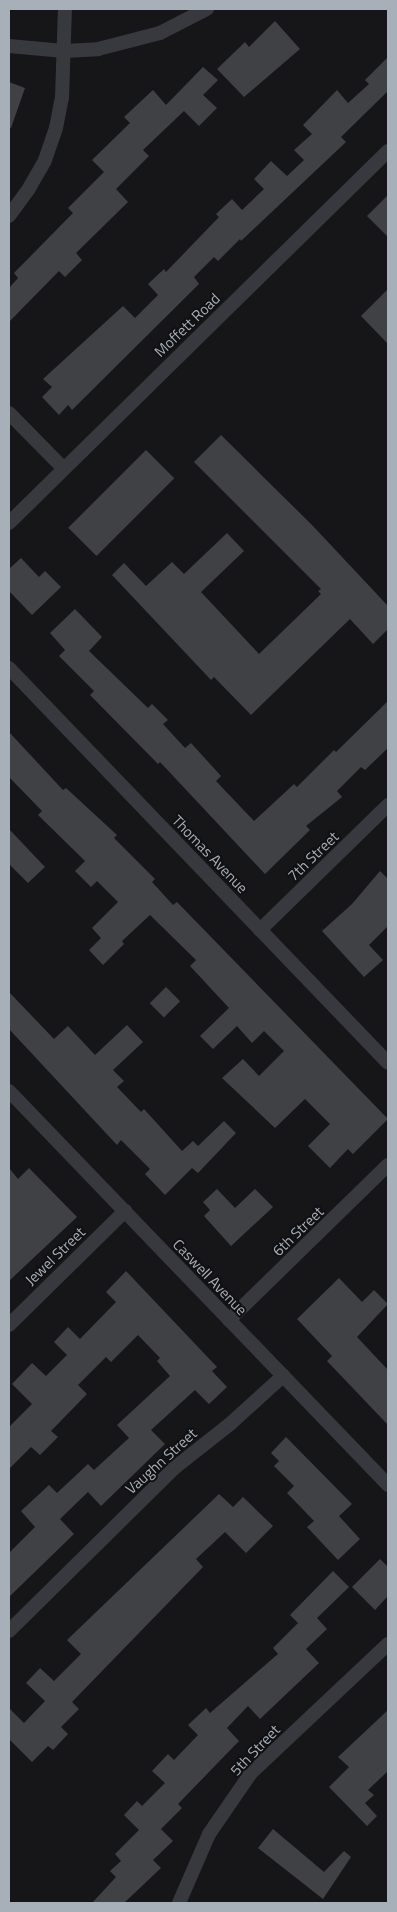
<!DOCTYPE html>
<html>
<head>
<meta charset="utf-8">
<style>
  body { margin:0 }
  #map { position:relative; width:397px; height:1912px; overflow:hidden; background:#161618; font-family:"Titillium Web",sans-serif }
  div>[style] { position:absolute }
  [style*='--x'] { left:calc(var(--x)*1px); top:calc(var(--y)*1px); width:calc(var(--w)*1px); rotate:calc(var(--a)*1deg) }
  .building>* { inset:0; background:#404145; transform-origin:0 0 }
  .street>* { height:14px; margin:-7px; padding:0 7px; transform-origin:7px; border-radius:7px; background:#37393e }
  span { translate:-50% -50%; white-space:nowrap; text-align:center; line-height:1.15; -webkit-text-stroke:4px #111113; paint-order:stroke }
  .street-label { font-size:15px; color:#a7afb9 }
  .frame { position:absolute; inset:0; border:10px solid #a7afb9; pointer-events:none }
</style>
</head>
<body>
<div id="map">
  <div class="building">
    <div style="clip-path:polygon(275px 21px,300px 49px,244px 97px,217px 69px,245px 42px,249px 47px)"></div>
    <div style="clip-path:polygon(388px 57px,388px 91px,341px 137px,346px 142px,241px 241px,240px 239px,218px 261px,214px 257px,194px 277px,199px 284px,72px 410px,68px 405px,59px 415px,42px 397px,52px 387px,43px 379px,123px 306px,135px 318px,158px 295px,148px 284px,164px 269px,166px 272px,219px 217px,216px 214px,232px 199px,242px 210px,264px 189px,254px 179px,271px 161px,287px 176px,304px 160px,294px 150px,312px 134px,303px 125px,337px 90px,348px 103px,369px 84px,365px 80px)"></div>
    <div style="clip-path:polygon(203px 67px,218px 80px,203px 95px,217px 108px,199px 126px,184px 111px,143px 150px,149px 156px,116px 189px,128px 202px,76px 253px,82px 260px,65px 277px,59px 271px,9px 322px,9px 288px,18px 278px,14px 273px,73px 213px,68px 208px,104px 172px,92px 160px,130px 123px,124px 117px,153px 90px,166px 105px)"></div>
    <div style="clip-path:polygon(9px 82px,25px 88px,11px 128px,9px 127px)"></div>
    <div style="clip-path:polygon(388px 195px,388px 237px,367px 216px)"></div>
    <div style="clip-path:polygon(388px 289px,388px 344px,361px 316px)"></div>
    <div style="clip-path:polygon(221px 435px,312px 525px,388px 606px,388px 629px,373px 644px,350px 619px,251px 715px,214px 677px,211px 680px,112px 575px,124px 563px,146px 586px,172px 562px,184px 574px,227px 533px,244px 551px,201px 592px,259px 654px,321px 594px,318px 591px,321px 589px,194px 462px)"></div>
    <div style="left:146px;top:450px;width:40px;height:110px;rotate:45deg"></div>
    <div style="clip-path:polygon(21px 558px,39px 577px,45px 571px,61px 587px,32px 615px,9px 591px,9px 569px)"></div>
    <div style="clip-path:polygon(75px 609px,102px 637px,89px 651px,148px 708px,152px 704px,168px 720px,163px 724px,185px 748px,191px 743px,221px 776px,216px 781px,254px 821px,294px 784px,297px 787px,334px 750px,336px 752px,388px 701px,388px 748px,365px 770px,361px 767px,337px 791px,342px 797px,306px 826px,310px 830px,265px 874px,160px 762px,158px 764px,90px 695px,94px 691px,59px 656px,65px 650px,50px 633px)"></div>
    <div style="clip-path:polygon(9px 732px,63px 790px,66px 788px,117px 835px,114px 838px,155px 879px,152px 882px,173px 905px,177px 902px,388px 1119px,353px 1154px,348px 1149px,330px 1168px,308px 1146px,330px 1124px,305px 1099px,275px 1128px,222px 1078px,243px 1059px,259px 1076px,284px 1051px,264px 1031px,252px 1043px,237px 1026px,213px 1049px,200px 1036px,229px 1008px,190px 966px,196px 960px,150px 915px,122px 941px,124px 944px,103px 965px,89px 950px,101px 938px,92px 928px,118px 902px,97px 881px,91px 887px,75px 871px,85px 861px,38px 815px,42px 811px,9px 777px)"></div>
    <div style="clip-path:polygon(9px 829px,45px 867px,28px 883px,9px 864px)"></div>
    <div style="clip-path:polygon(380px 871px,388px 879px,388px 926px,369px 945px,383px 960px,364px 977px,322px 931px,352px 904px)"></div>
    <div style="left:166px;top:987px;width:20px;height:23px;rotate:45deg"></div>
    <div style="clip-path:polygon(9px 992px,54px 1039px,68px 1026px,95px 1055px,127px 1025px,143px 1042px,113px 1070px,124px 1081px,117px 1087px,141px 1112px,144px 1109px,182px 1151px,193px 1141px,198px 1146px,224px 1121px,236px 1133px,198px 1173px,192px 1168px,165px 1195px,145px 1174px,150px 1169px,121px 1140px,117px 1145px,9px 1029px)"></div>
    <div style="clip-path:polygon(9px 1168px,18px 1179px,29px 1168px,77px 1217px,9px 1281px)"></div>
    <div style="clip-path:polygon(217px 1189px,235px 1208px,255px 1189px,273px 1207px,231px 1246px,204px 1216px,210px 1210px,203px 1202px)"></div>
    <div style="clip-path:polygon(126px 1271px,217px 1367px,212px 1371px,227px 1387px,209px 1404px,195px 1390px,151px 1430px,165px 1444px,101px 1506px,88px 1492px,60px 1519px,74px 1534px,9px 1597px,9px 1553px,35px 1527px,21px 1511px,49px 1485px,57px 1493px,88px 1464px,94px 1470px,129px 1438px,117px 1425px,170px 1376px,157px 1361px,160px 1358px,138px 1335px,111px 1362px,106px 1357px,78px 1385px,87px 1394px,51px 1431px,58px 1437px,40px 1455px,31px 1447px,9px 1469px,9px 1427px,32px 1404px,12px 1384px,32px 1363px,46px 1376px,67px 1355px,54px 1342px,68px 1327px,80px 1339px,116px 1302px,106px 1292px)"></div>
    <div style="clip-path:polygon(339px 1278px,362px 1302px,374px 1290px,388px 1304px,357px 1337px,388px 1370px,388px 1425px,327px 1361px,332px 1356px,297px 1319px)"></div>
    <div style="clip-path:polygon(286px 1437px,352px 1504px,339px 1516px,360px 1539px,338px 1560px,307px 1527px,314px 1521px,287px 1493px,294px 1486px,274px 1466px,279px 1461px,271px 1453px)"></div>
    <div style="clip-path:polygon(219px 1494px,233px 1507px,243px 1497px,273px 1526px,246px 1553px,225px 1532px,196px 1559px,203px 1567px,72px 1702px,79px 1709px,61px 1727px,68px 1734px,53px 1750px,48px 1746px,32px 1762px,9px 1739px,9px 1708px,24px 1723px,45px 1701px,26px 1683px,40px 1668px,54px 1681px,81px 1654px,67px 1640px)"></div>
    <div style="clip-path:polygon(380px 1559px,388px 1567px,388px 1596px,375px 1610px,352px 1587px)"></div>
    <div style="clip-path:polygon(333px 1571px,349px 1587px,317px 1618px,327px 1629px,306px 1649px,319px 1663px,260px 1719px,248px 1706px,227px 1728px,239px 1741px,178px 1804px,182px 1808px,161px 1829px,173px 1841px,153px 1860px,161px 1868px,124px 1903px,92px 1903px,116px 1877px,110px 1871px,121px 1861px,115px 1854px,139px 1830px,124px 1815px,137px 1801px,142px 1806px,165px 1783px,152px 1771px,168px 1754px,174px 1760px,198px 1735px,188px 1725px,206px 1708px,210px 1713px,278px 1654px,273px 1648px,298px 1623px,290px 1615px)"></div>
    <div style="clip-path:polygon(388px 1710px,388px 1771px,368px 1790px,374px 1795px,365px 1803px,377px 1816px,367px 1826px,329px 1787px,349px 1767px,338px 1757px)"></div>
    <div style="clip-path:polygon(273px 1829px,324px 1872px,344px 1851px,351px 1857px,323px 1899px,258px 1848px)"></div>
  </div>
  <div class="street">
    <div style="--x:9;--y:46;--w:55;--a:5.2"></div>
    <div style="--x:64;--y:51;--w:34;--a:-3"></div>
    <div style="--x:98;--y:49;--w:64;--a:-14.5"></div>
    <div style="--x:160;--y:33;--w:53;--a:-27.1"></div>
    <div style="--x:9;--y:216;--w:32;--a:-54"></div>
    <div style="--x:28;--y:190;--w:34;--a:-60"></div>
    <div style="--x:45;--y:160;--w:34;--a:-71"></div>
    <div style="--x:56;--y:128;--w:31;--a:-79"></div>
    <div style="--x:62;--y:98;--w:89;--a:-88.1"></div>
    <div style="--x:9;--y:413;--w:78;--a:45.5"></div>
    <div style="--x:9;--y:523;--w:531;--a:-44.47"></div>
    <div style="--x:9;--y:668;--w:547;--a:46.18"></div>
    <div style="--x:260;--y:930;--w:179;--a:-44.3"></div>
    <div style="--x:9;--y:1091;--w:547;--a:46.11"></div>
    <div style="--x:229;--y:1320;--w:222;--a:-44.3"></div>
    <div style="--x:9;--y:1325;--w:163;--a:-44.5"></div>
    <div style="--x:9;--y:1631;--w:231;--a:-44.6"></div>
    <div style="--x:173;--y:1469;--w:73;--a:-38.3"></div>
    <div style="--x:230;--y:1424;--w:72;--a:-42.2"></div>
    <div style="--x:179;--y:1903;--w:75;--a:-66.5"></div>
    <div style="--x:209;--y:1834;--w:74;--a:-55.5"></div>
    <div style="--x:251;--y:1773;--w:188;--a:-43.3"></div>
  </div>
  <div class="street-label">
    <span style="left:187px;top:325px;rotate:-44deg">Moffett Road</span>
    <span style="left:210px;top:854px;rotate:46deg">Thomas Avenue</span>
    <span style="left:313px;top:856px;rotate:-44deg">7th Street</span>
    <span style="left:298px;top:1231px;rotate:-44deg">6th Street</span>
    <span style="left:55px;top:1256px;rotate:-44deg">Jewel Street</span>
    <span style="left:210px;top:1277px;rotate:46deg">Caswell Avenue</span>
    <span style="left:161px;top:1461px;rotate:-42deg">Vaughn Street</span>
    <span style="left:255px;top:1750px;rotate:-46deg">5th Street</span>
  </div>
  <div class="frame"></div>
</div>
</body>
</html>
